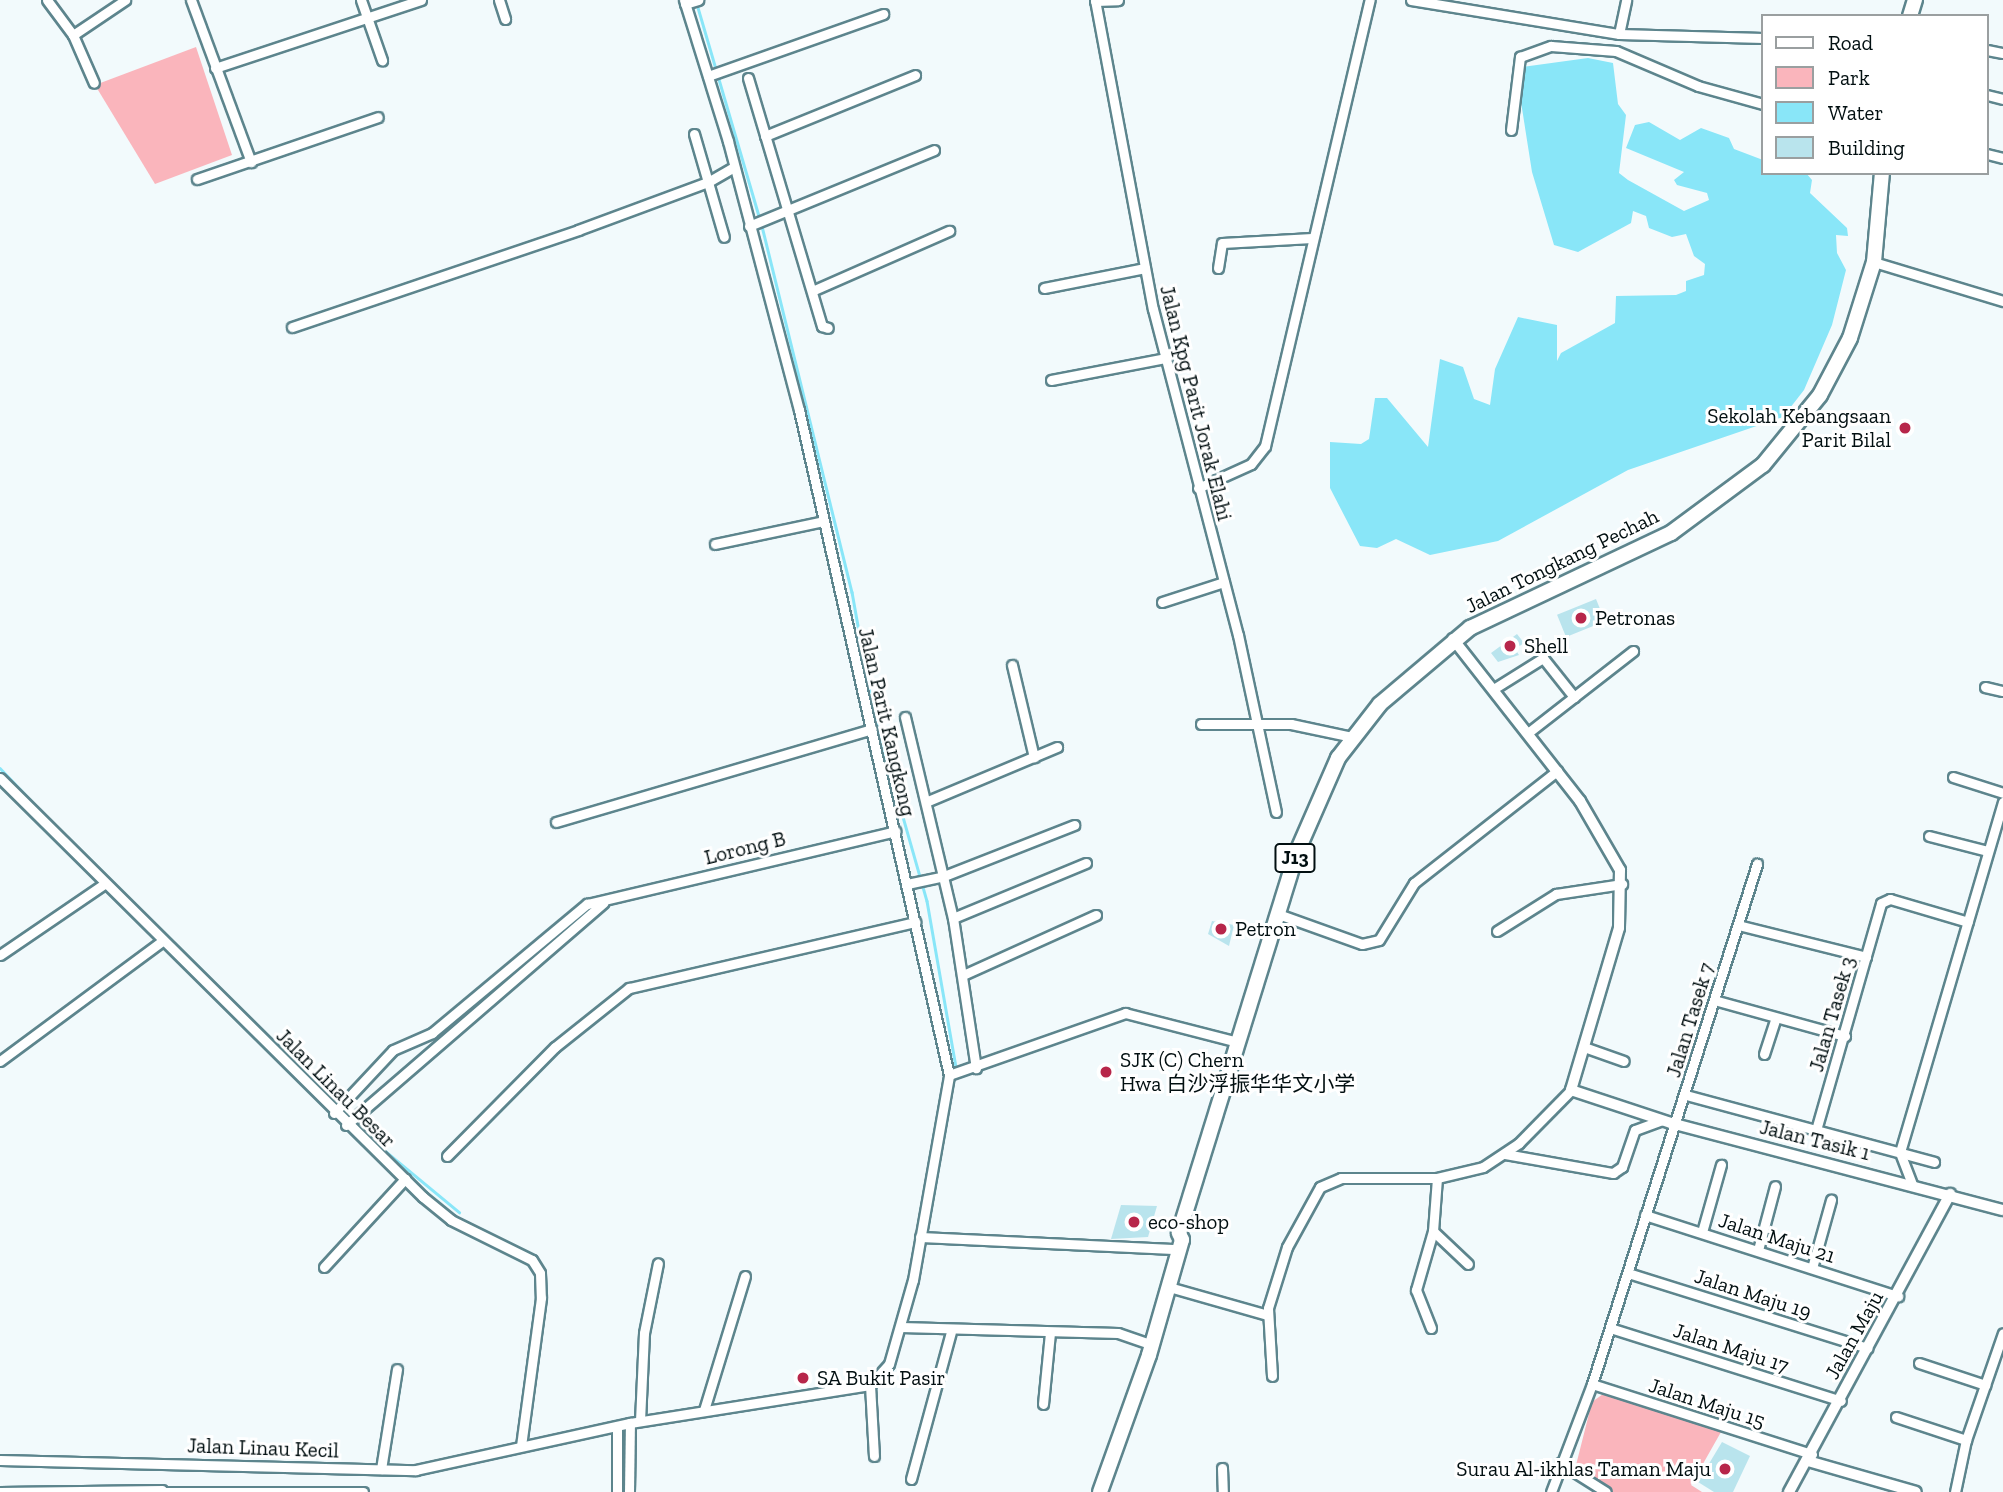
<!DOCTYPE html>
<html>
<head>
<meta charset="utf-8">
<style>
  body { margin:0 }
  #map { position:relative; width:2003px; height:1492px; overflow:hidden; background:#f2fafc; font-family:"Zilla Slab","Noto Sans SC",serif }
  div>[style] { position:absolute }
  [style*='--x'] { left:calc(var(--x)*1px); top:calc(var(--y)*1px); width:calc(var(--w)*1px); rotate:calc(var(--a)*1deg) }
  .green>* { inset:0; background:#fab5bc }
  .water>* { inset:0; background:#89e6f8 }
  .stream>* { height:2.5px; margin:-1.25px; padding:0 1.25px; transform-origin:1.25px; border-radius:1.25px; background:#89e6f8 }
  .building>* { inset:0; background:#b9e4ed; transform-origin:0 0 }
  .roads { filter:drop-shadow(2px 0 #5d858d) drop-shadow(-2px 0 #5d858d) drop-shadow(0 2px #5d858d) drop-shadow(0 -2px #5d858d) }
  .minor>* { height:9px; margin:-4.5px; padding:0 4.5px; transform-origin:4.5px; border-radius:4.5px; background:#fff }
  .tertiary>* { height:10px; margin:-5px; padding:0 5px; transform-origin:5px; border-radius:5px; background:#fff }
  .primary>* { height:14px; margin:-7px; padding:0 7px; transform-origin:7px; border-radius:7px; background:#fff }
  .dots>* { width:19px; height:19px; translate:-50% -50%; box-sizing:border-box; border:4px solid #fff; border-radius:50% }
  span { translate:-50% -50%; white-space:nowrap; text-align:center; line-height:1.15; -webkit-text-stroke:6px #fff; paint-order:stroke }
  .shield-label span { padding:2px 5px; background:#fff; border:2px solid; border-radius:5px; -webkit-text-stroke-width:0 }
  .shield-label { font-size:19px; color:#020f11; font-weight:700 }
  .street-label { font-size:21px; color:#020f11 }
  .poi-label { font-size:21px; color:#020f11 }
  .right { translate:-100% -50%; text-align:right }
  .left { translate:0 -50%; text-align:left }
  .legend { position:absolute; left:1761px; top:14px; width:228px; height:161px; box-sizing:border-box; background:#fff; border:2px solid #9a9fa0; margin:0; padding:9px 12px; list-style:none; font-size:21px; color:#020f11 }
  .legend li { display:flex; align-items:center; gap:14px; height:35px }
  .legend b { width:35px; border:2px solid #9a9fa0 }
</style>
</head>
<body>
<div id="map">
  <div class="green">
    <div style="clip-path:polygon(196px 47px,232px 155px,155px 184px,95px 85px)"></div>
    <div style="clip-path:polygon(1603px 1394px,1721px 1432px,1691px 1485px,1702px 1492px,1612px 1492px,1575px 1469px,1592px 1402px)"></div>
  </div>
  <div class="water">
    <div style="clip-path:polygon(1588px 58px,1613px 63px,1618px 104px,1626px 115px,1619px 173px,1628px 180px,1684px 211px,1709px 200px,1707px 193px,1677px 185px,1674px 180px,1684px 172px,1626px 148px,1635px 125px,1649px 122px,1680px 140px,1701px 128px,1729px 138px,1734px 149px,1763px 160px,1763px 173px,1806px 173px,1812px 180px,1810px 193px,1847px 228px,1848px 236px,1836px 235px,1837px 253px,1846px 270px,1832px 325px,1804px 390px,1783px 417px,1628px 470px,1498px 541px,1430px 555px,1396px 539px,1377px 548px,1360px 546px,1330px 488px,1330px 442px,1361px 444px,1369px 439px,1375px 398px,1387px 398px,1428px 447px,1440px 359px,1463px 367px,1474px 399px,1490px 405px,1495px 369px,1518px 317px,1557px 325px,1557px 361px,1561px 353px,1615px 323px,1616px 296px,1676px 295px,1686px 291px,1686px 281px,1704px 275px,1705px 264px,1694px 256px,1686px 234px,1672px 237px,1649px 228px,1646px 216px,1633px 211px,1631px 223px,1578px 252px,1554px 245px,1532px 172px,1518px 83px,1522px 67px)"></div>
  </div>
  <div class="stream">
    <div style="--x:697;--y:4;--w:231;--a:73.7"></div>
    <div style="--x:762;--y:226;--w:377;--a:76.2"></div>
    <div style="--x:852;--y:592;--w:125;--a:79.9"></div>
    <div style="--x:874;--y:715;--w:193;--a:74.1"></div>
    <div style="--x:927;--y:901;--w:169;--a:80.1"></div>
    <div style="--x:0;--y:768;--w:84;--a:46.4"></div>
    <div style="--x:130;--y:901;--w:269;--a:44.5"></div>
    <div style="--x:366;--y:1135;--w:121;--a:39.6"></div>
  </div>
  <div class="building">
    <div style="left:1596px;top:599px;width:24px;height:42px;rotate:68deg"></div>
    <div style="clip-path:polygon(1517px 634px,1524px 643px,1515px 649px,1519px 655px,1498px 662px,1491px 653px)"></div>
    <div style="clip-path:polygon(1212px 921px,1234px 925px,1229px 946px,1208px 934px)"></div>
    <div style="clip-path:polygon(1121px 1205px,1157px 1206px,1148px 1237px,1111px 1239px)"></div>
    <div style="clip-path:polygon(1722px 1442px,1750px 1456px,1733px 1492px,1714px 1492px,1698px 1482px)"></div>
  </div>
  <div class="roads">
    <div class="minor">
      <div style="--x:47;--y:0;--w:44;--a:53.4"></div>
      <div style="--x:73;--y:35;--w:52;--a:66.4"></div>
      <div style="--x:191;--y:0;--w:173;--a:69.7"></div>
      <div style="--x:361;--y:0;--w:64;--a:70.7"></div>
      <div style="--x:499;--y:0;--w:20;--a:72"></div>
      <div style="--x:1095;--y:0;--w:314;--a:79.4"></div>
      <div style="--x:1153;--y:309;--w:337;--a:75.4"></div>
      <div style="--x:1238;--y:635;--w:181;--a:77.9"></div>
      <div style="--x:1411;--y:0;--w:211;--a:9.3"></div>
      <div style="--x:1619;--y:34;--w:144;--a:1.6"></div>
      <div style="--x:1095;--y:1;--w:23;--a:-2"></div>
      <div style="--x:685;--y:4;--w:14;--a:-17"></div>
      <div style="--x:1619;--y:34;--w:35;--a:-78"></div>
      <div style="--x:73;--y:35;--w:63;--a:-33.9"></div>
      <div style="--x:1987;--y:50;--w:16;--a:11"></div>
      <div style="--x:215;--y:68;--w:217;--a:-18.3"></div>
      <div style="--x:708;--y:76;--w:186;--a:-19.5"></div>
      <div style="--x:748;--y:78;--w:259;--a:73.4"></div>
      <div style="--x:822;--y:326;--w:6;--a:18"></div>
      <div style="--x:1987;--y:95;--w:16;--a:14"></div>
      <div style="--x:1511;--y:130;--w:74;--a:-83"></div>
      <div style="--x:1520;--y:57;--w:33;--a:-20"></div>
      <div style="--x:1551;--y:46;--w:65;--a:4.4"></div>
      <div style="--x:1616;--y:51;--w:89;--a:23.1"></div>
      <div style="--x:1698;--y:86;--w:67;--a:15.5"></div>
      <div style="--x:694;--y:134;--w:107;--a:73.8"></div>
      <div style="--x:765;--y:136;--w:162;--a:-22.1"></div>
      <div style="--x:1987;--y:154;--w:16;--a:14"></div>
      <div style="--x:197;--y:179;--w:191;--a:-18.9"></div>
      <div style="--x:749;--y:226;--w:200;--a:-22.3"></div>
      <div style="--x:1874;--y:262;--w:135;--a:16.8"></div>
      <div style="--x:1218;--y:268;--w:25;--a:-81"></div>
      <div style="--x:1222;--y:243;--w:90;--a:-3.2"></div>
      <div style="--x:1044;--y:288;--w:103;--a:-11.2"></div>
      <div style="--x:812;--y:291;--w:150;--a:-23.7"></div>
      <div style="--x:292;--y:327;--w:302;--a:-18.7"></div>
      <div style="--x:578;--y:230;--w:139;--a:-20.3"></div>
      <div style="--x:708;--y:182;--w:30;--a:-30"></div>
      <div style="--x:1051;--y:380;--w:116;--a:-10.9"></div>
      <div style="--x:1198;--y:488;--w:58;--a:-24.4"></div>
      <div style="--x:1251;--y:464;--w:23;--a:-52"></div>
      <div style="--x:1265;--y:446;--w:458;--a:-76.8"></div>
      <div style="--x:715;--y:544;--w:111;--a:-11.9"></div>
      <div style="--x:1162;--y:602;--w:65;--a:-17.9"></div>
      <div style="--x:1012;--y:665;--w:95;--a:76.6"></div>
      <div style="--x:1985;--y:687;--w:18;--a:13"></div>
      <div style="--x:1495;--y:688;--w:57;--a:-32"></div>
      <div style="--x:1543;--y:658;--w:50;--a:51.5"></div>
      <div style="--x:905;--y:717;--w:207;--a:76.6"></div>
      <div style="--x:953;--y:918;--w:152;--a:81.3"></div>
      <div style="--x:1201;--y:724;--w:90;--a:0"></div>
      <div style="--x:1291;--y:724;--w:62;--a:12"></div>
      <div style="--x:1529;--y:732;--w:132;--a:-37.9"></div>
      <div style="--x:1953;--y:777;--w:52;--a:17.7"></div>
      <div style="--x:0;--y:778;--w:595;--a:44.73"></div>
      <div style="--x:423;--y:1197;--w:36;--a:39"></div>
      <div style="--x:451;--y:1220;--w:90;--a:26.3"></div>
      <div style="--x:532;--y:1260;--w:15;--a:58"></div>
      <div style="--x:540;--y:1273;--w:25;--a:88"></div>
      <div style="--x:541;--y:1298;--w:149;--a:97.7"></div>
      <div style="--x:928;--y:801;--w:140;--a:-22.7"></div>
      <div style="--x:556;--y:822;--w:329;--a:-16.4"></div>
      <div style="--x:1929;--y:836;--w:61;--a:14.3"></div>
      <div style="--x:907;--y:884;--w:38;--a:-12"></div>
      <div style="--x:944;--y:876;--w:140;--a:-21.4"></div>
      <div style="--x:1278;--y:914;--w:89;--a:19.7"></div>
      <div style="--x:1362;--y:944;--w:17;--a:-13"></div>
      <div style="--x:1379;--y:940;--w:67;--a:-58.4"></div>
      <div style="--x:1414;--y:883;--w:182;--a:-38.1"></div>
      <div style="--x:953;--y:918;--w:144;--a:-22.5"></div>
      <div style="--x:1738;--y:925;--w:132;--a:14"></div>
      <div style="--x:1497;--y:931;--w:70;--a:-32.1"></div>
      <div style="--x:1556;--y:894;--w:67;--a:-8.6"></div>
      <div style="--x:0;--y:955;--w:126;--a:-34.3"></div>
      <div style="--x:963;--y:975;--w:146;--a:-24.3"></div>
      <div style="--x:1714;--y:1000;--w:136;--a:15.4"></div>
      <div style="--x:1584;--y:1047;--w:42;--a:19.3"></div>
      <div style="--x:1764;--y:1054;--w:38;--a:-72"></div>
      <div style="--x:0;--y:1061;--w:202;--a:-36.5"></div>
      <div style="--x:949;--y:1075;--w:187;--a:-19.4"></div>
      <div style="--x:1125;--y:1013;--w:117;--a:14.4"></div>
      <div style="--x:1686;--y:1095;--w:257;--a:15.1"></div>
      <div style="--x:334;--y:1113;--w:86;--a:-46.9"></div>
      <div style="--x:393;--y:1050;--w:43;--a:-23.6"></div>
      <div style="--x:432;--y:1033;--w:202;--a:-39.8"></div>
      <div style="--x:587;--y:904;--w:317;--a:-13.3"></div>
      <div style="--x:346;--y:1125;--w:340;--a:-40.8"></div>
      <div style="--x:1816;--y:1130;--w:236;--a:-74"></div>
      <div style="--x:1881;--y:903;--w:10;--a:-24"></div>
      <div style="--x:1890;--y:899;--w:81;--a:16.4"></div>
      <div style="--x:1505;--y:1154;--w:110;--a:10"></div>
      <div style="--x:1613;--y:1173;--w:11;--a:-34"></div>
      <div style="--x:1622;--y:1167;--w:39;--a:-71"></div>
      <div style="--x:1635;--y:1130;--w:29;--a:-20"></div>
      <div style="--x:447;--y:1156;--w:153;--a:-45.3"></div>
      <div style="--x:555;--y:1047;--w:95;--a:-38.6"></div>
      <div style="--x:629;--y:988;--w:294;--a:-13"></div>
      <div style="--x:1437;--y:1178;--w:53;--a:94.3"></div>
      <div style="--x:1433;--y:1231;--w:48;--a:43.3"></div>
      <div style="--x:1912;--y:1184;--w:34;--a:-111"></div>
      <div style="--x:1900;--y:1152;--w:365;--a:-73.6"></div>
      <div style="--x:1645;--y:1215;--w:266;--a:17.8"></div>
      <div style="--x:1702;--y:1232;--w:70;--a:-74.2"></div>
      <div style="--x:920;--y:1237;--w:259;--a:2.7"></div>
      <div style="--x:1758;--y:1250;--w:66;--a:-75.1"></div>
      <div style="--x:324;--y:1267;--w:120;--a:-47.4"></div>
      <div style="--x:1812;--y:1268;--w:71;--a:-74.4"></div>
      <div style="--x:1628;--y:1273;--w:251;--a:17.4"></div>
      <div style="--x:1169;--y:1287;--w:102;--a:15.9"></div>
      <div style="--x:901;--y:1327;--w:217;--a:1.6"></div>
      <div style="--x:1118;--y:1333;--w:36;--a:19"></div>
      <div style="--x:1431;--y:1328;--w:41;--a:-111.5"></div>
      <div style="--x:1416;--y:1290;--w:61;--a:-73.9"></div>
      <div style="--x:1610;--y:1328;--w:242;--a:17.5"></div>
      <div style="--x:1919;--y:1363;--w:70;--a:18.4"></div>
      <div style="--x:1272;--y:1376;--w:68;--a:-93.4"></div>
      <div style="--x:1268;--y:1308;--w:64;--a:-72.7"></div>
      <div style="--x:1287;--y:1247;--w:68;--a:-61.2"></div>
      <div style="--x:1320;--y:1187;--w:23;--a:-23"></div>
      <div style="--x:1341;--y:1178;--w:96;--a:0"></div>
      <div style="--x:1437;--y:1178;--w:47;--a:-13.4"></div>
      <div style="--x:1483;--y:1167;--w:43;--a:-33.7"></div>
      <div style="--x:1519;--y:1143;--w:74;--a:-45.5"></div>
      <div style="--x:1592;--y:1384;--w:231;--a:17.7"></div>
      <div style="--x:870;--y:1385;--w:71;--a:86.8"></div>
      <div style="--x:1043;--y:1404;--w:72;--a:-84.4"></div>
      <div style="--x:704;--y:1410;--w:140;--a:-73"></div>
      <div style="--x:1896;--y:1417;--w:74;--a:18.2"></div>
      <div style="--x:640;--y:1421;--w:88;--a:-87.4"></div>
      <div style="--x:644;--y:1333;--w:71;--a:-78.7"></div>
      <div style="--x:617;--y:1426;--w:66;--a:90"></div>
      <div style="--x:0;--y:1460;--w:416;--a:1.4"></div>
      <div style="--x:416;--y:1470;--w:219;--a:-12.4"></div>
      <div style="--x:630;--y:1423;--w:243;--a:-9"></div>
      <div style="--x:870;--y:1385;--w:28;--a:-48"></div>
      <div style="--x:889;--y:1364;--w:87;--a:-74.1"></div>
      <div style="--x:913;--y:1280;--w:208;--a:-80"></div>
      <div style="--x:949;--y:1075;--w:682;--a:-102.71"></div>
      <div style="--x:799;--y:410;--w:278;--a:-104.8"></div>
      <div style="--x:728;--y:141;--w:148;--a:-107.3"></div>
      <div style="--x:1560;--y:1463;--w:54;--a:32.2"></div>
      <div style="--x:1222;--y:1468;--w:24;--a:88"></div>
      <div style="--x:381;--y:1469;--w:101;--a:-80.9"></div>
      <div style="--x:911;--y:1479;--w:152;--a:-74.8"></div>
      <div style="--x:0;--y:1492;--w:162;--a:-0.7"></div>
      <div style="--x:162;--y:1492;--w:201;--a:0"></div>
      <div style="--x:629;--y:1492;--w:69;--a:-89.2"></div>
      <div style="--x:1551;--y:1492;--w:116;--a:-69.2"></div>
      <div style="--x:1592;--y:1384;--w:546;--a:-72.4"></div>
      <div style="--x:1955;--y:1492;--w:53;--a:-78.1"></div>
      <div style="--x:1966;--y:1440;--w:113;--a:-70.9"></div>
    </div>
    <div class="tertiary">
      <div style="--x:1453;--y:639;--w:206;--a:51.9"></div>
      <div style="--x:1580;--y:801;--w:80;--a:59.9"></div>
      <div style="--x:1620;--y:870;--w:58;--a:91"></div>
      <div style="--x:1619;--y:928;--w:169;--a:106.5"></div>
      <div style="--x:1571;--y:1090;--w:105;--a:18.3"></div>
      <div style="--x:1671;--y:1123;--w:343;--a:14.7"></div>
      <div style="--x:1808;--y:1461;--w:112;--a:16"></div>
      <div style="--x:1789;--y:1492;--w:339;--a:-61.6"></div>
    </div>
    <div class="primary">
      <div style="--x:1910;--y:16;--w:17;--a:-73"></div>
      <div style="--x:1100;--y:1492;--w:145;--a:-70.3"></div>
      <div style="--x:1149;--y:1355;--w:120;--a:-74"></div>
      <div style="--x:1182;--y:1240;--w:8;--a:-113"></div>
      <div style="--x:1179;--y:1233;--w:399;--a:-72.8"></div>
      <div style="--x:1297;--y:852;--w:103;--a:-66.4"></div>
      <div style="--x:1338;--y:758;--w:68;--a:-52.1"></div>
      <div style="--x:1380;--y:704;--w:118;--a:-40.2"></div>
      <div style="--x:1470;--y:628;--w:222;--a:-25.3"></div>
      <div style="--x:1671;--y:533;--w:114;--a:-36.5"></div>
      <div style="--x:1763;--y:465;--w:90;--a:-50.8"></div>
      <div style="--x:1820;--y:395;--w:64;--a:-62.2"></div>
      <div style="--x:1850;--y:338;--w:80;--a:-72.5"></div>
      <div style="--x:1874;--y:262;--w:89;--a:-84.9"></div>
    </div>
  </div>
  <div class="dots">
    <div style="left:1905px;top:428px;background:#b7264a"></div>
    <div style="left:1581px;top:618px;background:#b7264a"></div>
    <div style="left:1510px;top:646px;background:#b7264a"></div>
    <div style="left:1221px;top:929px;background:#b7264a"></div>
    <div style="left:1106px;top:1072px;background:#b7264a"></div>
    <div style="left:1134px;top:1222px;background:#b7264a"></div>
    <div style="left:803px;top:1378px;background:#b7264a"></div>
    <div style="left:1725px;top:1469px;background:#b7264a"></div>
  </div>
  <div class="shield-label">
    <span style="left:1295px;top:858px">J13</span>
  </div>
  <div class="street-label">
    <span style="left:1196px;top:403px;rotate:76deg">Jalan Kpg Parit Jorak Elahi</span>
    <span style="left:1562px;top:561px;rotate:-26deg">Jalan Tongkang Pechah</span>
    <span style="left:887px;top:722px;rotate:77deg">Jalan Parit Kangkong</span>
    <span style="left:745px;top:848px;rotate:-14deg">Lorong B</span>
    <span style="left:1832px;top:1014px;rotate:-74deg">Jalan Tasek 3</span>
    <span style="left:1690px;top:1020px;rotate:-73deg">Jalan Tasek 7</span>
    <span style="left:336px;top:1088px;rotate:45deg">Jalan Linau Besar</span>
    <span style="left:1815px;top:1140px;rotate:14deg">Jalan Tasik 1</span>
    <span style="left:1777px;top:1238px;rotate:18deg">Jalan Maju 21</span>
    <span style="left:1753px;top:1294px;rotate:18deg">Jalan Maju 19</span>
    <span style="left:1854px;top:1335px;rotate:-61deg">Jalan Maju</span>
    <span style="left:1731px;top:1348px;rotate:18deg">Jalan Maju 17</span>
    <span style="left:1707px;top:1403px;rotate:18deg">Jalan Maju 15</span>
    <span style="left:263px;top:1448px;rotate:2deg">Jalan Linau Kecil</span>
  </div>
  <div class="poi-label">
    <span class="right" style="left:1891px;top:428px">Sekolah Kebangsaan<br>Parit Bilal</span>
    <span class="left" style="left:1595px;top:618px">Petronas</span>
    <span class="left" style="left:1524px;top:646px">Shell</span>
    <span class="left" style="left:1235px;top:929px">Petron</span>
    <span class="left" style="left:1120px;top:1072px">SJK (C) Chern<br>Hwa 白沙浮振华华文小学</span>
    <span class="left" style="left:1148px;top:1222px">eco-shop</span>
    <span class="left" style="left:817px;top:1378px">SA Bukit Pasir</span>
    <span class="right" style="left:1711px;top:1469px">Surau Al-ikhlas Taman Maju</span>
  </div>
  <ul class="legend">
  <li><b style="height:9px;background:#fff"></b>Road</li>
  <li><b style="height:19px;background:#fab5bc"></b>Park</li>
  <li><b style="height:19px;background:#89e6f8"></b>Water</li>
  <li><b style="height:19px;background:#b9e4ed"></b>Building</li>
  </ul>
</div>
</body>
</html>
